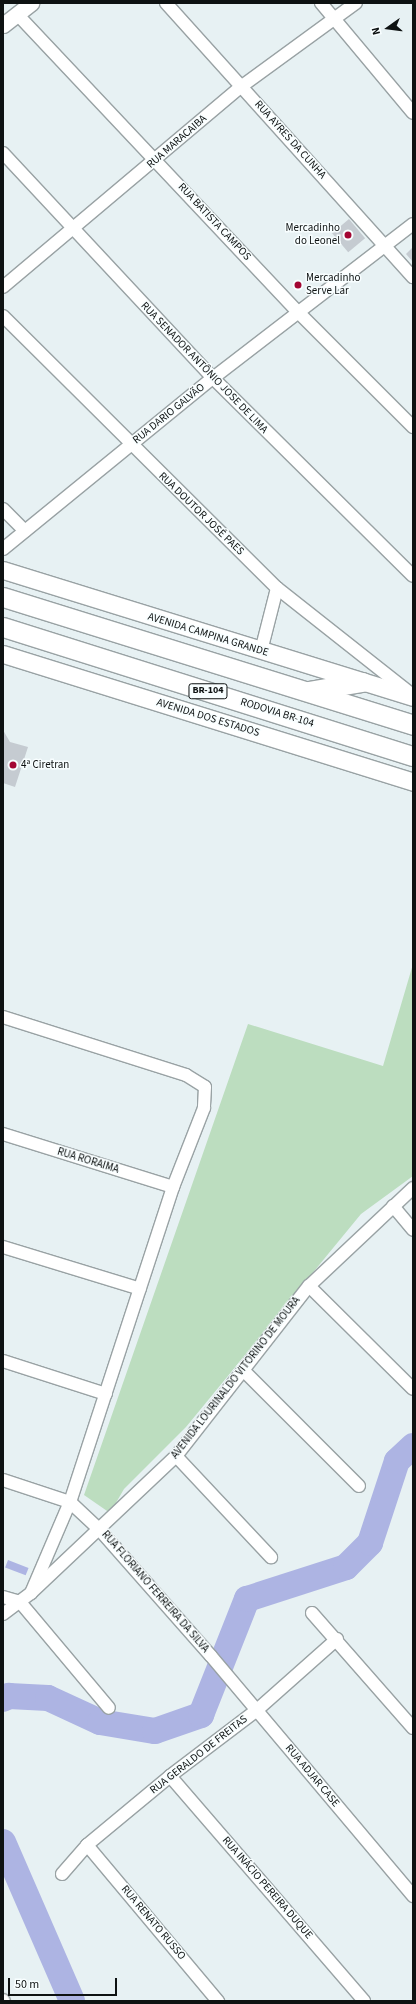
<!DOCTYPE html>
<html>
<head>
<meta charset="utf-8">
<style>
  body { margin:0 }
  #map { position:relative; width:416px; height:2004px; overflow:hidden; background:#e7f1f3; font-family:"Source Sans 3",sans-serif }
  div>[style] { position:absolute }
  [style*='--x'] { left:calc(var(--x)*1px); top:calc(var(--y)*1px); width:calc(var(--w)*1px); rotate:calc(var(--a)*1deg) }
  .green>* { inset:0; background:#bcddbf }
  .water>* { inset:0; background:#adb4e3; transform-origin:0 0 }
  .river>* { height:26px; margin:-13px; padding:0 13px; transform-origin:13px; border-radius:13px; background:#adb4e3 }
  .building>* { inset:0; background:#c5cbd1; transform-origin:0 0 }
  .roads { filter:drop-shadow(1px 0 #99a2a4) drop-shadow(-1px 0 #99a2a4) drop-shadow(0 1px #99a2a4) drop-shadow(0 -1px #99a2a4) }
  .minor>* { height:12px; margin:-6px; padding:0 6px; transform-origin:6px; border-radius:6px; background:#fff }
  .tertiary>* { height:15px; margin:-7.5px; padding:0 7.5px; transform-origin:7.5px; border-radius:7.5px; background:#fff }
  .secondary>* { height:17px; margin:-8.5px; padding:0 8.5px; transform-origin:8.5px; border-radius:8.5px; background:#fff }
  .trunk>* { height:19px; margin:-9.5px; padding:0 9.5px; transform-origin:9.5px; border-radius:9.5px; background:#fff }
  .dots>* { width:11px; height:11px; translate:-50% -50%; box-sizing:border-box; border:2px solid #f8feff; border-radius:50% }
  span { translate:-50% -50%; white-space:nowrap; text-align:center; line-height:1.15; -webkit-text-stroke:3px #f8feff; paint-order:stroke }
  .shield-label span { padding:1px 3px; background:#f8feff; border:1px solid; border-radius:3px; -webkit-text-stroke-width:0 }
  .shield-label { font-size:10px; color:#0e1212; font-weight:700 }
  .street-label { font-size:11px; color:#0e1212 }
  .poi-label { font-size:11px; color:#0e1212 }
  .right { translate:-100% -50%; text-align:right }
  .left { translate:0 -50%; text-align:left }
  .frame { position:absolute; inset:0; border:4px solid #0e1212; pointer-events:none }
  .north { position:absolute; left:368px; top:8px; width:40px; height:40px; -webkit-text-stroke:3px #f8feff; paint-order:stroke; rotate:256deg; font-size:11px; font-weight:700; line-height:16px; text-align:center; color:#0e1212 }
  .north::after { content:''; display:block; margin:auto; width:14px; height:18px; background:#0e1212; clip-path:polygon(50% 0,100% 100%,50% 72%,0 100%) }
  .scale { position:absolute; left:8px; top:1978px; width:109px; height:18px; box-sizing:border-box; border:2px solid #0e1212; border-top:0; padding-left:5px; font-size:12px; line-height:14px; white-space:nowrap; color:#0e1212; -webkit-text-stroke:3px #f8feff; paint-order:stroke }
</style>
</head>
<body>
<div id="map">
  <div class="green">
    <div style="clip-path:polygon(413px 964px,413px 1176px,361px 1214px,186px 1427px,124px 1489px,110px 1513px,84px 1495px,248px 1024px,383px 1066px)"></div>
  </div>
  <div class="water">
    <div style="left:8px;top:1560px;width:22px;height:8px;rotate:21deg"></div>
  </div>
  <div class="river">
    <div style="--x:3;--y:1699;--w:7;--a:-27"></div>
    <div style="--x:9;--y:1696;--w:39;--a:3"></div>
    <div style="--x:48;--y:1698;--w:57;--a:24.8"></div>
    <div style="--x:100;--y:1722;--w:56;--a:9.3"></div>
    <div style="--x:155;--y:1731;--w:49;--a:-19.2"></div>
    <div style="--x:201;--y:1715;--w:125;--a:-68.4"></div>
    <div style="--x:247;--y:1599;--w:104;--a:-17.9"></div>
    <div style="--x:346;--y:1567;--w:34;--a:-45"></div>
    <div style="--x:370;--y:1543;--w:86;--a:-71.8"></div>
    <div style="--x:397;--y:1461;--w:22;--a:-43"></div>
    <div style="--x:3;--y:1842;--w:173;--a:66.5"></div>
  </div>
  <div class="building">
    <div style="left:349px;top:219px;width:25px;height:22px;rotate:50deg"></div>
    <div style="clip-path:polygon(413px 247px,413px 262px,406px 254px)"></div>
    <div style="clip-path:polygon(3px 730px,10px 742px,28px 747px,15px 787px,3px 783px)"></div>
  </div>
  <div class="roads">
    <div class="minor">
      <div style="--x:166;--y:3;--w:369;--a:48"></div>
      <div style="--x:321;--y:3;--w:143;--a:50.1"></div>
      <div style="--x:17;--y:14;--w:410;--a:46.7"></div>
      <div style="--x:298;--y:312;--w:163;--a:45"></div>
      <div style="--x:3;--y:153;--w:308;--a:47"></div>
      <div style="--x:213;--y:378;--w:281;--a:44.7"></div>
      <div style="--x:3;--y:287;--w:312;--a:-40.1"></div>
      <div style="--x:242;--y:86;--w:141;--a:-36.1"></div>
      <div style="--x:3;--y:316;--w:386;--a:44.8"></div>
      <div style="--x:277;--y:588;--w:169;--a:38.3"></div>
      <div style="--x:3;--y:509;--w:31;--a:45"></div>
      <div style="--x:3;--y:549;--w:271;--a:-39.2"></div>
      <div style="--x:213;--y:378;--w:252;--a:-37.6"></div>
      <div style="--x:261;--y:651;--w:65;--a:-75.7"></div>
      <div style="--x:3;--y:1017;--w:192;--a:17.6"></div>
      <div style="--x:186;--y:1075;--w:22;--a:32"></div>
      <div style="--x:205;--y:1087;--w:21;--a:93"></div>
      <div style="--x:204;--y:1108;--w:85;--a:111.4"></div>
      <div style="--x:173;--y:1187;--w:331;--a:108.1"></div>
      <div style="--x:70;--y:1502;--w:99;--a:113.2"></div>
      <div style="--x:3;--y:1134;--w:178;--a:17.3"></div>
      <div style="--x:393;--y:1206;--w:31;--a:50"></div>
      <div style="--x:3;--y:1247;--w:143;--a:17"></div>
      <div style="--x:309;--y:1286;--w:146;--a:44.7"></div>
      <div style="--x:3;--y:1361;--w:108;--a:17.8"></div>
      <div style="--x:243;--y:1370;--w:164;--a:45"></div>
      <div style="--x:176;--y:1456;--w:139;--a:46.8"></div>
      <div style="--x:3;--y:1480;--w:71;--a:18.2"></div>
      <div style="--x:70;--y:1502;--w:40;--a:43"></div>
      <div style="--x:99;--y:1529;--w:169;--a:48.6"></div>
      <div style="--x:211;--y:1656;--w:314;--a:49.9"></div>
      <div style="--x:3;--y:1597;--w:18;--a:16"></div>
      <div style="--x:20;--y:1602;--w:138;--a:50"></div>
      <div style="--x:312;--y:1613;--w:153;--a:48.7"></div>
      <div style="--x:3;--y:1614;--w:35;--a:-37"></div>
      <div style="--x:31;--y:1593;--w:199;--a:-43.4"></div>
      <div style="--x:176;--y:1456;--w:216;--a:-52"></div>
      <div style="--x:309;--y:1286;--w:143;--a:-43.3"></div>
      <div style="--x:170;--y:1776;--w:297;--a:49.2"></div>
      <div style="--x:87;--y:1845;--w:204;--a:50"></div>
      <div style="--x:62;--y:1874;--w:38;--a:-49"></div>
      <div style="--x:87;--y:1845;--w:108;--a:-39.7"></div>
      <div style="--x:170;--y:1776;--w:109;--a:-37.2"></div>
      <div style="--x:257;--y:1710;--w:107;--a:-41.6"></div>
      <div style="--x:3;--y:2000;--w:1;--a:45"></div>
    </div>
    <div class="tertiary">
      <div style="--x:3;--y:25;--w:36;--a:-38"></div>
    </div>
    <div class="secondary">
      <div style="--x:3;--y:570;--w:429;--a:17.2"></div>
      <div style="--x:3;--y:654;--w:430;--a:17.3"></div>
    </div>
    <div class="trunk">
      <div style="--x:3;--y:597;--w:430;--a:17.3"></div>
      <div style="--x:3;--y:627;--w:430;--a:17.5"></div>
      <div style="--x:308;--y:691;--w:55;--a:-9.5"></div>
    </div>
  </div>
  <div class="dots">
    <div style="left:348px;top:235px;background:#a30633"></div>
    <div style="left:298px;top:285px;background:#a30633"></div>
    <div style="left:13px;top:765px;background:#a30633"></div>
  </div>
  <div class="shield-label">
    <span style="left:208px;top:691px">BR-104</span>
  </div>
  <div class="street-label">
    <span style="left:290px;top:140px;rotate:48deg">RUA AYRES DA CUNHA</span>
    <span style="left:177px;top:142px;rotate:-41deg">RUA MARACAIBA</span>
    <span style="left:214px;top:222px;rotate:47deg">RUA BATISTA CAMPOS</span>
    <span style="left:204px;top:368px;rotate:46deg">RUA SENADOR ANTÔNIO JOSE DE LIMA</span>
    <span style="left:169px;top:414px;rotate:-39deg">RUA DARIO GALVÃO</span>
    <span style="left:201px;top:514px;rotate:44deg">RUA DOUTOR JOSÉ PAES</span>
    <span style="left:208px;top:635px;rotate:17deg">AVENIDA CAMPINA GRANDE</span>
    <span style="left:277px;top:713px;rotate:17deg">RODOVIA BR-104</span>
    <span style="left:208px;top:718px;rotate:17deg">AVENIDA DOS ESTADOS</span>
    <span style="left:88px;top:1161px;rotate:17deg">RUA RORAIMA</span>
    <span style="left:236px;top:1378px;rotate:-52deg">AVENIDA LOURINALDO VITORINO DE MOURA</span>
    <span style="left:155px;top:1592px;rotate:49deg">RUA FLORIANO FERREIRA DA SILVA</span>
    <span style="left:199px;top:1755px;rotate:-38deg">RUA GERALDO DE FREITAS</span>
    <span style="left:312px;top:1776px;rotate:50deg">RUA ADJAR CASE</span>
    <span style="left:267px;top:1888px;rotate:49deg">RUA INÁCIO PEREIRA DUQUE</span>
    <span style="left:153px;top:1923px;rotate:50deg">RUA RENATO RUSSO</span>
  </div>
  <div class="poi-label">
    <span class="right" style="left:340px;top:235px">Mercadinho<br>do Leonel</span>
    <span class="left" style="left:306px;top:285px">Mercadinho<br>Serve Lar</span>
    <span class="left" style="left:21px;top:765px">4ª Ciretran</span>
  </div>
  <div class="frame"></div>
  <div class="north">N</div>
  <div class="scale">50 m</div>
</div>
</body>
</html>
